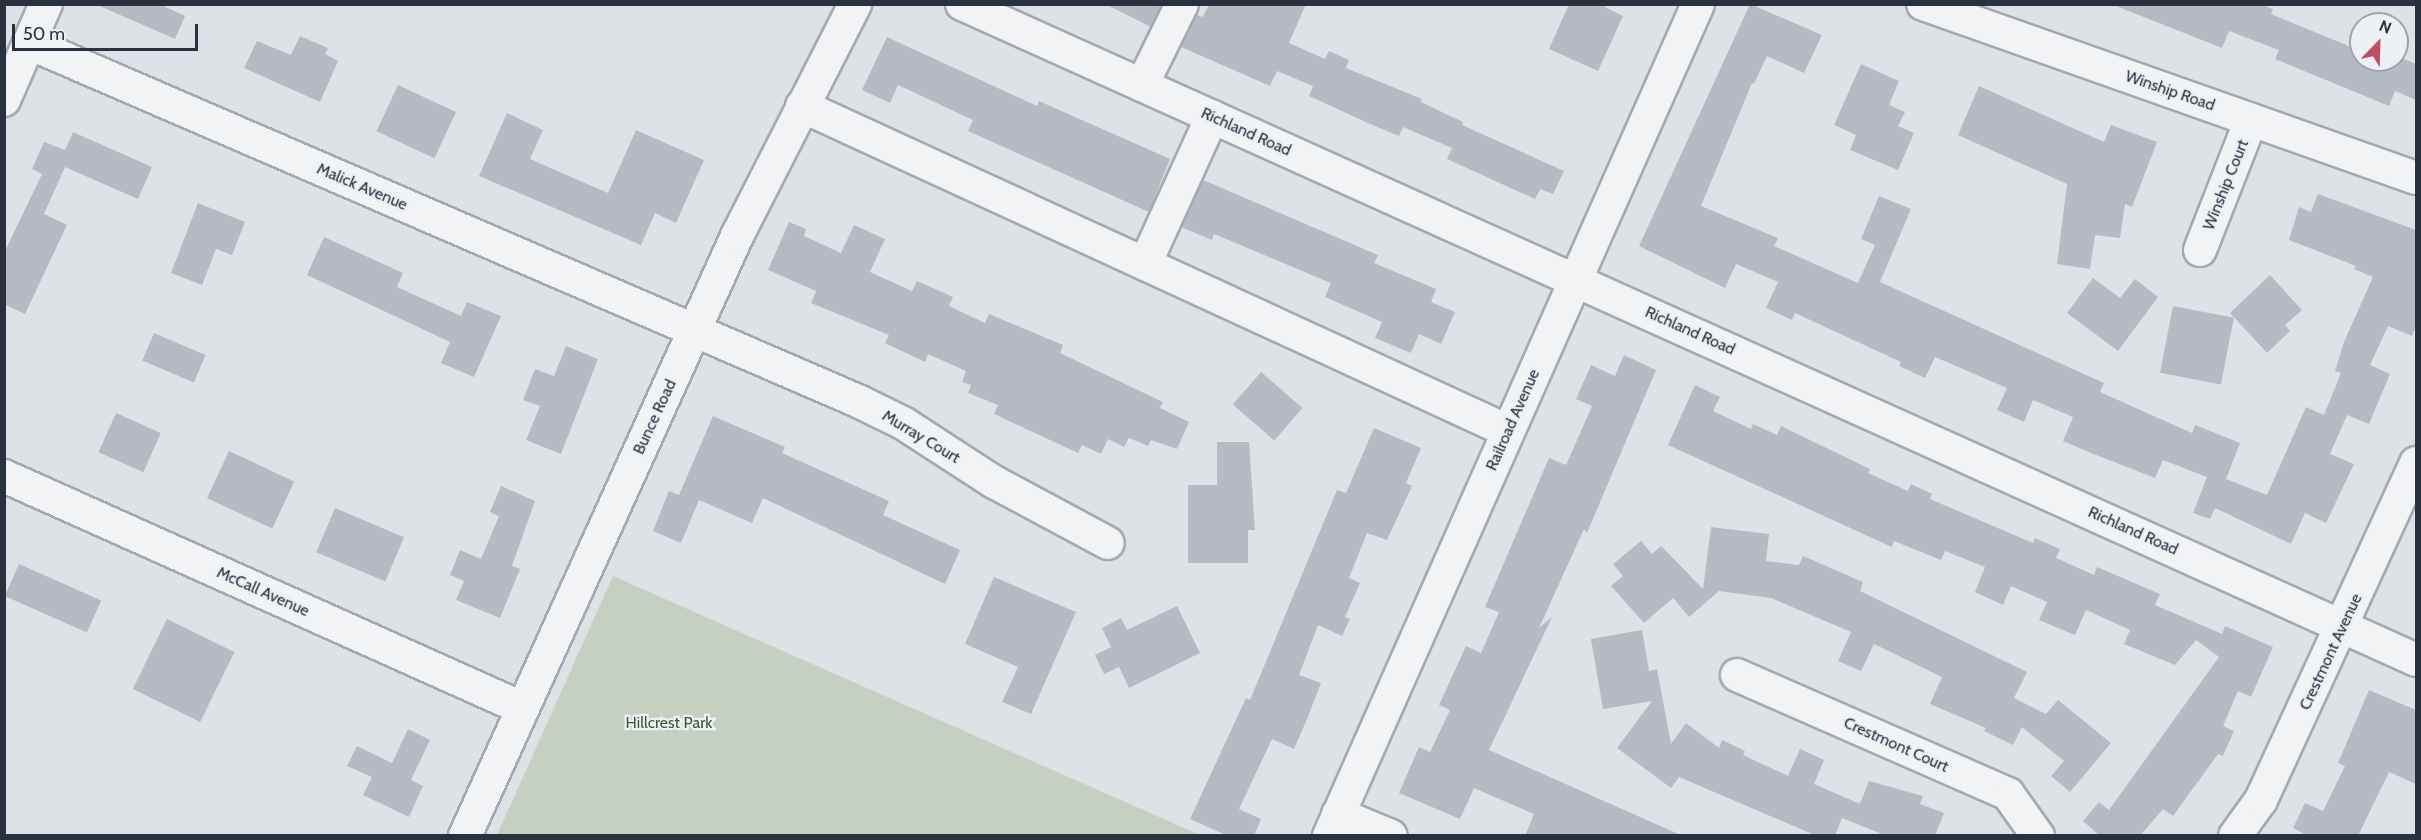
<!DOCTYPE html>
<html>
<head>
<meta charset="utf-8">
<style>
  body { margin:0 }
  #map { position:relative; width:2421px; height:840px; overflow:hidden; background:#dee2e7; font-family:Cabin,sans-serif }
  div>[style] { position:absolute }
  [style*='--x'] { left:calc(var(--x)*1px); top:calc(var(--y)*1px); width:calc(var(--w)*1px); rotate:calc(var(--a)*1deg) }
  .green>* { inset:0; background:#c5d0c0 }
  .building>* { inset:0; background:#b6bbc3; transform-origin:0 0 }
  .roads { filter:drop-shadow(2px 0 #a4a9b1) drop-shadow(-2px 0 #a4a9b1) drop-shadow(0 2px #a4a9b1) drop-shadow(0 -2px #a4a9b1) }
  .minor>* { height:32px; margin:-16px; padding:0 16px; transform-origin:16px; border-radius:16px; background:#f1f3f5 }
  span { translate:-50% -50%; white-space:nowrap; text-align:center; line-height:1.15; -webkit-text-stroke:4.5px #edf1f5; paint-order:stroke }
  .street-label { font-size:16px; color:#28313d }
  .park-label { font-size:16px; color:#3e5737 }
  .frame { position:absolute; inset:0; border:6px solid #28313d; pointer-events:none }
  .north { position:absolute; left:2349px; top:12px; width:60px; height:60px; box-sizing:border-box; background:#edf1f5; border:2px solid #9ea4ab; border-radius:50%; rotate:23deg; font-size:16px; font-weight:700; line-height:24px; text-align:center; color:#28313d }
  .north::after { content:''; display:block; margin:auto; width:21px; height:27px; background:#c44b62; clip-path:polygon(50% 0,100% 100%,50% 72%,0 100%) }
  .scale { position:absolute; left:12px; top:24px; width:186px; height:27px; box-sizing:border-box; border:3px solid #28313d; border-top:0; padding-left:8px; font-size:18px; line-height:21px; white-space:nowrap; color:#28313d; -webkit-text-stroke:4px #edf1f5; paint-order:stroke }
</style>
</head>
<body>
<div id="map">
  <div class="green">
    <div style="clip-path:polygon(613px 576px,1200px 835px,497px 835px)"></div>
  </div>
  <div class="building">
    <div style="clip-path:polygon(95px 4px,159px 4px,185px 16px,175px 39px)"></div>
    <div style="clip-path:polygon(1105px 4px,1162px 4px,1151px 27px)"></div>
    <div style="clip-path:polygon(1209px 4px,1306px 4px,1289px 43px,1325px 59px,1329px 51px,1349px 60px,1346px 68px,1422px 99px,1421px 102px,1463px 122px,1462px 125px,1564px 171px,1553px 194px,1540px 189px,1535px 199px,1447px 159px,1452px 148px,1403px 127px,1399px 136px,1368px 123px,1309px 96px,1313px 86px,1277px 71px,1270px 86px,1181px 47px,1197px 15px,1203px 17px)"></div>
    <div style="clip-path:polygon(1569px 4px,1599px 4px,1623px 16px,1598px 71px,1549px 49px)"></div>
    <div style="clip-path:polygon(1750px 4px,1822px 35px,1804px 73px,1767px 56px,1754px 84px,1752px 83px,1701px 206px,1778px 238px,1774px 246px,1858px 283px,1875px 245px,1861px 239px,1879px 196px,1911px 209px,1880px 282px,2104px 383px,2100px 392px,2192px 433px,2195px 425px,2240px 443px,2226px 479px,2267px 495px,2306px 407px,2324px 415px,2341px 373px,2335px 371px,2344px 342px,2373px 277px,2354px 269px,2356px 266px,2289px 240px,2299px 207px,2311px 212px,2318px 194px,2416px 230px,2416px 326px,2412px 336px,2388px 326px,2370px 365px,2390px 374px,2369px 424px,2347px 415px,2330px 454px,2354px 464px,2326px 523px,2305px 513px,2291px 544px,2215px 508px,2210px 519px,2193px 513px,2207px 477px,2163px 460px,2155px 478px,2091px 453px,2063px 441px,2073px 417px,2033px 400px,2024px 422px,1997px 410px,2007px 388px,1935px 357px,1925px 378px,1899px 366px,1901px 362px,1795px 313px,1792px 320px,1766px 308px,1778px 282px,1736px 264px,1725px 288px,1639px 246px)"></div>
    <div style="clip-path:polygon(2111px 4px,2261px 4px,2273px 9px,2271px 14px,2361px 51px,2361px 60px,2384px 60px,2397px 66px,2397px 56px,2416px 64px,2416px 100px,2395px 91px,2389px 106px,2275px 59px,2279px 50px,2229px 31px,2222px 48px)"></div>
    <div style="clip-path:polygon(300px 36px,328px 48px,325px 54px,338px 61px,320px 102px,244px 68px,257px 41px,291px 55px)"></div>
    <div style="clip-path:polygon(887px 37px,1037px 106px,1039px 101px,1170px 159px,1149px 212px,968px 131px,973px 120px,898px 85px,890px 103px,862px 90px)"></div>
    <div style="clip-path:polygon(1861px 64px,1899px 81px,1889px 105px,1905px 112px,1898px 126px,1914px 133px,1898px 170px,1850px 150px,1856px 135px,1834px 125px)"></div>
    <div style="left:398px;top:85px;width:64px;height:51px;rotate:25deg"></div>
    <div style="clip-path:polygon(1979px 86px,2104px 142px,2111px 125px,2157px 142px,2132px 207px,2125px 204px,2120px 238px,2095px 235px,2090px 269px,2057px 264px,2067px 184px,1958px 135px)"></div>
    <div style="clip-path:polygon(507px 113px,543px 130px,530px 159px,608px 193px,636px 130px,704px 160px,676px 223px,655px 213px,641px 245px,479px 176px)"></div>
    <div style="clip-path:polygon(73px 132px,152px 167px,138px 199px,65px 167px,44px 214px,67px 225px,25px 314px,4px 304px,4px 253px,42px 174px,32px 169px,44px 142px,65px 150px)"></div>
    <div style="clip-path:polygon(1203px 180px,1378px 255px,1374px 263px,1436px 289px,1431px 302px,1455px 312px,1441px 344px,1419px 334px,1411px 353px,1375px 338px,1382px 322px,1325px 297px,1331px 283px,1214px 234px,1212px 240px,1181px 227px)"></div>
    <div style="clip-path:polygon(198px 203px,245px 222px,232px 255px,216px 249px,202px 285px,171px 273px)"></div>
    <div style="clip-path:polygon(789px 222px,806px 229px,804px 236px,841px 253px,854px 225px,885px 239px,870px 272px,912px 291px,917px 281px,953px 297px,949px 306px,985px 323px,989px 314px,1063px 345px,1060px 353px,1163px 402px,1160px 408px,1189px 422px,1177px 449px,1151px 440px,1148px 446px,1129px 438px,1124px 447px,1108px 439px,1101px 454px,1082px 445px,1078px 453px,994px 414px,998px 405px,968px 393px,971px 385px,962px 382px,966px 371px,928px 354px,925px 362px,885px 343px,889px 335px,811px 303px,816px 291px,768px 270px)"></div>
    <div style="clip-path:polygon(324px 237px,403px 273px,397px 287px,461px 316px,467px 302px,501px 316px,474px 377px,441px 363px,450px 342px,307px 275px)"></div>
    <div style="clip-path:polygon(2270px 275px,2302px 310px,2285px 325px,2290px 331px,2267px 353px,2230px 313px)"></div>
    <div style="clip-path:polygon(2093px 278px,2120px 298px,2135px 279px,2158px 297px,2118px 351px,2067px 313px)"></div>
    <div style="left:2173px;top:306px;width:62px;height:68px;rotate:11deg"></div>
    <div style="left:154px;top:333px;width:56px;height:30px;rotate:23deg"></div>
    <div style="clip-path:polygon(566px 346px,598px 359px,561px 454px,526px 440px,540px 406px,523px 400px,535px 369px,554px 376px)"></div>
    <div style="clip-path:polygon(1624px 355px,1656px 370px,1587px 533px,1584px 529px,1539px 628px,1552px 617px,1489px 750px,1683px 836px,1525px 836px,1534px 814px,1474px 788px,1460px 819px,1399px 793px,1419px 747px,1430px 752px,1450px 710px,1439px 705px,1466px 646px,1481px 653px,1499px 612px,1485px 607px,1549px 458px,1566px 465px,1592px 406px,1576px 399px,1591px 365px,1615px 376px)"></div>
    <div style="left:1261px;top:372px;width:55px;height:43px;rotate:41deg"></div>
    <div style="clip-path:polygon(1695px 385px,1720px 397px,1713px 411px,1751px 429px,1753px 424px,1777px 435px,1781px 426px,1870px 469px,1868px 473px,1908px 491px,1911px 484px,1932px 494px,1930px 499px,2033px 543px,2035px 538px,2060px 549px,2056px 558px,2094px 575px,2097px 567px,2160px 594px,2155px 605px,2222px 634px,2225px 626px,2273px 647px,2251px 697px,2238px 691px,2223px 726px,2234px 731px,2223px 756px,2218px 754px,2173px 816px,2163px 809px,2140px 836px,2100px 836px,2083px 821px,2099px 802px,2109px 810px,2219px 657px,2196px 640px,2175px 665px,2124px 644px,2130px 630px,2086px 610px,2075px 635px,2039px 620px,2047px 602px,2011px 586px,2003px 605px,1975px 592px,1985px 567px,1945px 551px,1941px 560px,1894px 541px,1892px 547px,1668px 445px)"></div>
    <div style="left:116px;top:413px;width:49px;height:43px;rotate:24deg"></div>
    <div style="clip-path:polygon(713px 416px,785px 447px,782px 453px,889px 501px,883px 515px,960px 550px,945px 584px,763px 498px,752px 523px,699px 500px,681px 543px,653px 531px,669px 491px,679px 495px)"></div>
    <div style="clip-path:polygon(1374px 428px,1421px 448px,1406px 483px,1412px 486px,1387px 540px,1367px 533px,1349px 578px,1360px 583px,1345px 617px,1350px 619px,1342px 636px,1318px 625px,1299px 675px,1321px 683px,1307px 719px,1294px 749px,1272px 739px,1239px 809px,1261px 819px,1254px 836px,1228px 836px,1190px 819px,1246px 698px,1250px 700px,1337px 490px,1346px 493px)"></div>
    <div style="clip-path:polygon(1217px 442px,1249px 442px,1255px 530px,1248px 530px,1248px 563px,1188px 563px,1188px 485px,1217px 485px)"></div>
    <div style="left:229px;top:451px;width:72px;height:52px;rotate:25deg"></div>
    <div style="clip-path:polygon(501px 486px,535px 501px,512px 566px,520px 569px,500px 618px,456px 600px,464px 581px,450px 575px,460px 550px,481px 559px,499px 516px,490px 512px)"></div>
    <div style="left:335px;top:508px;width:75px;height:48px;rotate:23deg"></div>
    <div style="clip-path:polygon(1711px 527px,1769px 534px,1766px 561px,1799px 565px,1803px 556px,1863px 582px,1860px 591px,2027px 672px,2014px 698px,2046px 714px,2058px 700px,2111px 743px,2070px 792px,2051px 776px,2064px 761px,2022px 727px,2013px 745px,1984px 731px,1986px 728px,1930px 704px,1942px 677px,1874px 644px,1861px 671px,1838px 661px,1851px 632px,1771px 598px,1719px 591px,1689px 617px,1673px 598px,1644px 623px,1611px 586px,1623px 576px,1613px 564px,1641px 541px,1652px 554px,1661px 546px,1703px 589px)"></div>
    <div style="left:19px;top:564px;width:90px;height:35px;rotate:24deg"></div>
    <div style="clip-path:polygon(994px 577px,1076px 612px,1031px 714px,1002px 702px,1018px 667px,965px 644px)"></div>
    <div style="clip-path:polygon(1177px 606px,1200px 653px,1129px 688px,1119px 667px,1104px 674px,1095px 655px,1111px 647px,1102px 628px,1121px 618px,1127px 630px)"></div>
    <div style="left:167px;top:619px;width:75px;height:78px;rotate:26deg"></div>
    <div style="clip-path:polygon(1642px 630px,1649px 671px,1657px 669px,1671px 744px,1686px 723px,1719px 748px,1722px 740px,1745px 751px,1743px 755px,1788px 776px,1800px 749px,1824px 760px,1814px 784px,1860px 804px,1869px 781px,1923px 796px,1920px 804px,1944px 813px,1935px 836px,1887px 836px,1842px 818px,1835px 836px,1817px 836px,1679px 777px,1671px 788px,1617px 748px,1652px 701px,1603px 709px,1591px 639px)"></div>
    <div style="clip-path:polygon(2369px 690px,2416px 710px,2416px 784px,2389px 772px,2358px 836px,2308px 836px,2293px 828px,2305px 803px,2323px 811px,2345px 766px,2338px 763px)"></div>
    <div style="clip-path:polygon(408px 729px,430px 740px,411px 780px,423px 786px,409px 817px,363px 795px,372px 777px,347px 766px,357px 746px,392px 763px)"></div>
  </div>
  <div class="roads">
    <div class="minor">
      <div style="--x:962;--y:4;--w:1595;--a:24.28"></div>
      <div style="--x:1923;--y:4;--w:523;--a:19.44"></div>
      <div style="--x:29;--y:43;--w:905;--a:23.36"></div>
      <div style="--x:860;--y:402;--w:48;--a:26"></div>
      <div style="--x:903;--y:423;--w:108;--a:33"></div>
      <div style="--x:994;--y:482;--w:129;--a:28.2"></div>
      <div style="--x:1142;--y:85;--w:90;--a:-63.7"></div>
      <div style="--x:4;--y:100;--w:105;--a:-66.4"></div>
      <div style="--x:802;--y:106;--w:777;--a:24.72"></div>
      <div style="--x:2200;--y:250;--w:140;--a:-68.6"></div>
      <div style="--x:1145;--y:264;--w:162;--a:-65.5"></div>
      <div style="--x:4;--y:476;--w:568;--a:24.13"></div>
      <div style="--x:1737;--y:675;--w:296;--a:23.7"></div>
      <div style="--x:2008;--y:794;--w:52;--a:54.5"></div>
      <div style="--x:1338;--y:814;--w:57;--a:22.5"></div>
      <div style="--x:465;--y:836;--w:661;--a:-65.61"></div>
      <div style="--x:738;--y:234;--w:258;--a:-63"></div>
      <div style="--x:1329;--y:836;--w:910;--a:-66.08"></div>
      <div style="--x:2235;--y:836;--w:44;--a:-54.2"></div>
      <div style="--x:2261;--y:800;--w:371;--a:-65.3"></div>
    </div>
  </div>
  <div class="street-label">
    <span style="left:2170px;top:91px;rotate:19deg">Winship Road</span>
    <span style="left:1246px;top:132px;rotate:24deg">Richland Road</span>
    <span style="left:2226px;top:185px;rotate:-68deg">Winship Court</span>
    <span style="left:362px;top:187px;rotate:23deg">Malick Avenue</span>
    <span style="left:1690px;top:331px;rotate:24deg">Richland Road</span>
    <span style="left:655px;top:417px;rotate:-65deg">Bunce Road</span>
    <span style="left:1513px;top:420px;rotate:-66deg">Railroad Avenue</span>
    <span style="left:921px;top:437px;rotate:31deg">Murray Court</span>
    <span style="left:2133px;top:531px;rotate:24deg">Richland Road</span>
    <span style="left:263px;top:592px;rotate:24deg">McCall Avenue</span>
    <span style="left:2331px;top:652px;rotate:-65deg">Crestmont Avenue</span>
    <span style="left:1896px;top:745px;rotate:24deg">Crestmont Court</span>
  </div>
  <div class="park-label">
    <span style="left:669px;top:723px">Hillcrest Park</span>
  </div>
  <div class="frame"></div>
  <div class="north">N</div>
  <div class="scale">50 m</div>
</div>
</body>
</html>
